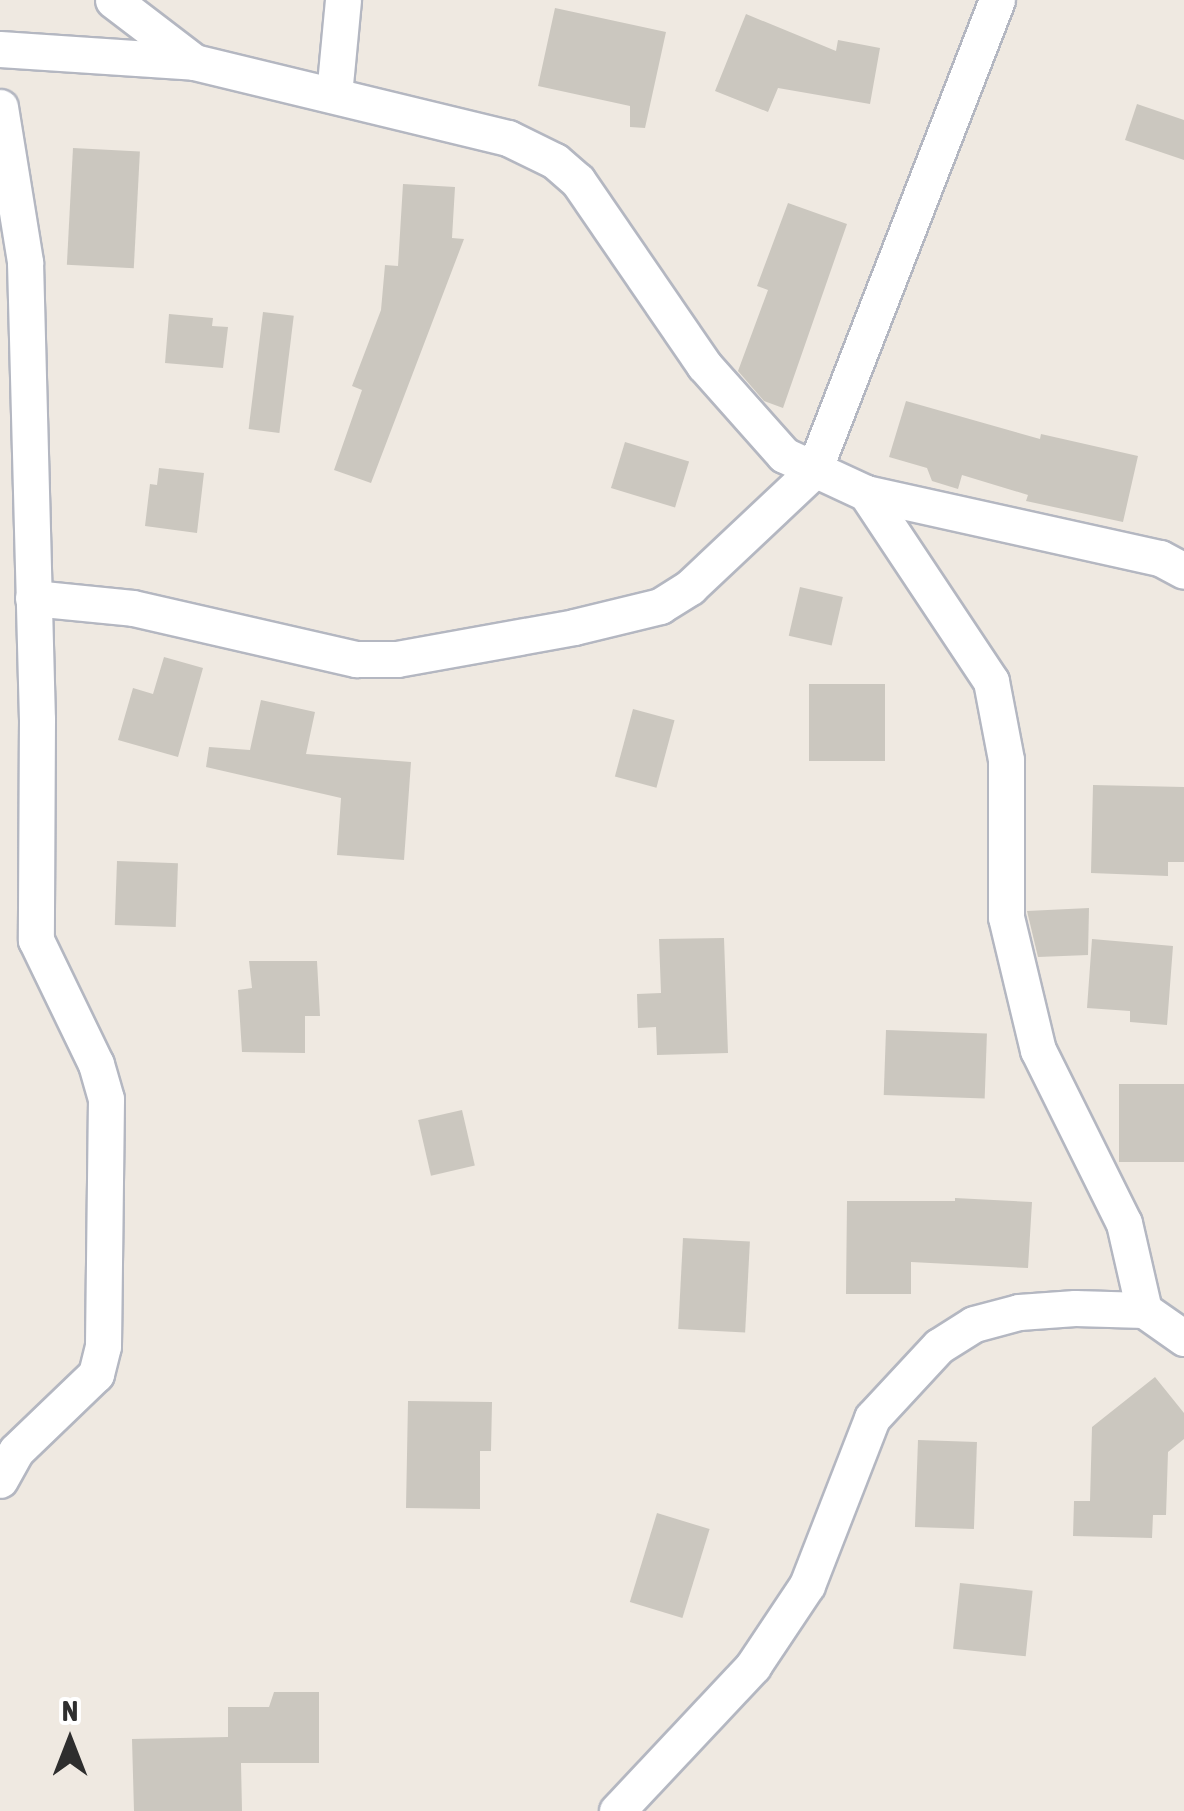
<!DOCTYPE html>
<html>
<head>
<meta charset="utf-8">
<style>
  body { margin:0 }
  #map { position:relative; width:1184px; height:1811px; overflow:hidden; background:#efe9e1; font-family:"Asap Condensed",sans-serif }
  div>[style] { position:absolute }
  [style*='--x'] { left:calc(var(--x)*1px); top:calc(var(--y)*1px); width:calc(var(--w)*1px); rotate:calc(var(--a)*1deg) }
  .building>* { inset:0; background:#cbc7bf; transform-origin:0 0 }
  .roads { filter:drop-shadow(2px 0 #b4b7c1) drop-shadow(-2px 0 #b4b7c1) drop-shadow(0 2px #b4b7c1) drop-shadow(0 -2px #b4b7c1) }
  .street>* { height:35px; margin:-17.5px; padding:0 17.5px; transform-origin:17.5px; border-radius:17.5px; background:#fff }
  span { translate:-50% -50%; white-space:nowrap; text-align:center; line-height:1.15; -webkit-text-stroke:10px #fff; paint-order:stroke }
  .north { position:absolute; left:20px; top:1691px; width:100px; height:100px; -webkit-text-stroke:8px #fff; paint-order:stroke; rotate:0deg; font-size:28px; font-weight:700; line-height:40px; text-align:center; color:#2e2e2e }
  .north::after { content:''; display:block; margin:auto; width:35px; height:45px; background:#2e2e2e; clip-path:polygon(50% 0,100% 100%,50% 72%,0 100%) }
</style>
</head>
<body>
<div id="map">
  <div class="building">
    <div style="clip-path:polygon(555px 8px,666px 32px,645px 128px,630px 127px,630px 106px,538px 86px)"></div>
    <div style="clip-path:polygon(746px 14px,836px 51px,838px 40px,880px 48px,870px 104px,778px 88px,768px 112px,715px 91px)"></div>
    <div style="clip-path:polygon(1137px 104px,1184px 120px,1184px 160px,1125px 140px)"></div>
    <div style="left:73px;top:148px;width:67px;height:117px;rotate:3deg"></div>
    <div style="clip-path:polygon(403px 184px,455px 187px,452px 238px,464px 239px,371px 483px,334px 470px,362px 390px,352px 386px,381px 310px,385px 265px,398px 266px)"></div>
    <div style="clip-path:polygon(788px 203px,847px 224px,783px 408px,764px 401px,738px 371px,768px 290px,757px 286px)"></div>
    <div style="left:263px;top:312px;width:31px;height:118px;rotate:7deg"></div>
    <div style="clip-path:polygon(169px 314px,213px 318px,212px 326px,228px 327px,223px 368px,165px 363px)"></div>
    <div style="clip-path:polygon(906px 401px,1040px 439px,1041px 434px,1138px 456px,1123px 522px,1026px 501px,1028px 495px,962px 475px,958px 489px,932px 481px,927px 468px,889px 457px)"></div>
    <div style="left:625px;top:442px;width:67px;height:48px;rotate:17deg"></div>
    <div style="clip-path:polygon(159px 468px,204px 473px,197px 533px,145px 526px,150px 484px,157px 485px)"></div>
    <div style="left:800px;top:587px;width:44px;height:50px;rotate:13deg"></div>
    <div style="clip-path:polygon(164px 657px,203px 668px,178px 757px,118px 740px,133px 688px,153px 694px)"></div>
    <div style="left:809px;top:684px;width:76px;height:77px"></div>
    <div style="clip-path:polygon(261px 700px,315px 712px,306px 754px,411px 762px,404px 860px,337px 855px,341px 798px,206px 767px,209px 747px,250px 750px)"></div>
    <div style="left:633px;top:709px;width:43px;height:70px;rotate:15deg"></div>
    <div style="clip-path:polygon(1093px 785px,1184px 787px,1184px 862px,1168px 862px,1168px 876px,1091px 873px)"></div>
    <div style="left:117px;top:861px;width:61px;height:64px;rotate:2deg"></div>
    <div style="clip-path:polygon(1089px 908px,1088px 955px,1038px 957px,1027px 911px)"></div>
    <div style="clip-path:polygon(724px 938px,728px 1053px,657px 1055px,656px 1027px,638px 1028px,637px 994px,661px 993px,659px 939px)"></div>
    <div style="clip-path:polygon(1092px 939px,1173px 946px,1167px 1025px,1130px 1022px,1130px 1011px,1087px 1008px)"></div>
    <div style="clip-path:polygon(249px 961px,317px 961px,320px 1016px,305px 1016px,305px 1053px,242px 1052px,238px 990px,252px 988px)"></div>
    <div style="left:886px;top:1030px;width:101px;height:65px;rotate:2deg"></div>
    <div style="left:1184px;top:1084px;width:78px;height:65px;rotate:90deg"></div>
    <div style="left:462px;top:1110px;width:57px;height:45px;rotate:77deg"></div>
    <div style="clip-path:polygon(955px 1198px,1032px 1202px,1028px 1268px,911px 1262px,911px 1294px,846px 1294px,847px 1201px,955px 1201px)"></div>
    <div style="left:683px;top:1238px;width:67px;height:91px;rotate:3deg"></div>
    <div style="clip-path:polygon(1155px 1377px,1184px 1413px,1184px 1439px,1168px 1452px,1166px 1515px,1153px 1515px,1152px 1538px,1073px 1536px,1074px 1501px,1090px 1501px,1092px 1427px)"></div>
    <div style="clip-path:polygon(408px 1401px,492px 1402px,491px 1451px,480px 1451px,480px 1509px,406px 1508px)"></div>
    <div style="left:918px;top:1440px;width:59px;height:87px;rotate:2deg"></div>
    <div style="left:657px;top:1513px;width:55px;height:93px;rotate:17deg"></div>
    <div style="left:960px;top:1583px;width:73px;height:66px;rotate:6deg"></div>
    <div style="clip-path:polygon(274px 1692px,319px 1692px,319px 1763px,241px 1763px,242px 1811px,134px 1811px,132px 1739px,228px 1737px,228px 1707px,269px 1707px)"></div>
  </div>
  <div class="roads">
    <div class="street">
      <div style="--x:113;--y:0;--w:102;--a:37.4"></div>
      <div style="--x:0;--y:49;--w:194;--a:3.8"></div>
      <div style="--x:194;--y:62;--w:323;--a:13.6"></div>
      <div style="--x:508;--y:138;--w:52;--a:26.1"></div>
      <div style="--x:555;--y:161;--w:30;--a:41"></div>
      <div style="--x:578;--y:181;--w:223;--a:55.6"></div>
      <div style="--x:704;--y:365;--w:120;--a:48.4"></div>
      <div style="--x:784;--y:455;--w:90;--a:24.9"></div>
      <div style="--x:866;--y:493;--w:301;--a:12.5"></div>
      <div style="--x:1160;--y:558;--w:27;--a:28"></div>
      <div style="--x:334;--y:95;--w:95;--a:-84.6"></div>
      <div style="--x:0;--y:107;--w:157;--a:80.8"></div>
      <div style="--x:25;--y:262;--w:457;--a:88.5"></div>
      <div style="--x:37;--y:719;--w:221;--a:90.3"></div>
      <div style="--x:36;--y:940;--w:138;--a:64.2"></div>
      <div style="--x:96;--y:1064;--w:36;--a:74"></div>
      <div style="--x:106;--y:1099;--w:247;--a:90.7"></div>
      <div style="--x:103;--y:1346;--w:29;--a:104"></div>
      <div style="--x:96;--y:1374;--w:111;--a:136.1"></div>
      <div style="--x:16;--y:1451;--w:33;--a:119"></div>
      <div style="--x:866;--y:493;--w:226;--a:56.4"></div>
      <div style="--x:991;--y:681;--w:80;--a:79.2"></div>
      <div style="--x:1006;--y:760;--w:157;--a:90"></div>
      <div style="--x:1006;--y:917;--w:137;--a:76.5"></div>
      <div style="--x:1038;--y:1050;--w:193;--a:63.6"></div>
      <div style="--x:1124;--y:1223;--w:89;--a:77.1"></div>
      <div style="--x:33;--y:598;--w:100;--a:5.7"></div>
      <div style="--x:133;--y:608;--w:229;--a:12.9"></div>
      <div style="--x:356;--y:659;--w:41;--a:0"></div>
      <div style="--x:397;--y:659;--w:180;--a:-10.2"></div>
      <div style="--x:574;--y:627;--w:89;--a:-13.7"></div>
      <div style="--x:660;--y:606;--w:36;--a:-32"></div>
      <div style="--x:690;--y:587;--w:170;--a:-43.3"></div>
      <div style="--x:814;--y:470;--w:504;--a:-68.73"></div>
      <div style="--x:617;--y:1811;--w:199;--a:-46.8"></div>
      <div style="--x:753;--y:1666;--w:97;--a:-56.3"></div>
      <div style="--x:807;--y:1585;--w:179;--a:-68.7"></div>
      <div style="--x:872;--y:1418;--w:98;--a:-47.1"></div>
      <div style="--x:939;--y:1346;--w:41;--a:-32.2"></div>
      <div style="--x:974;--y:1324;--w:47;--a:-14.9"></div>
      <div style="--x:1019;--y:1312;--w:56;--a:-4.1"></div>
      <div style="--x:1075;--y:1308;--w:69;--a:1.7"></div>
      <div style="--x:1144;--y:1310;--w:49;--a:35"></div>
    </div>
  </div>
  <div class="north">N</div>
</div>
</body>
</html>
